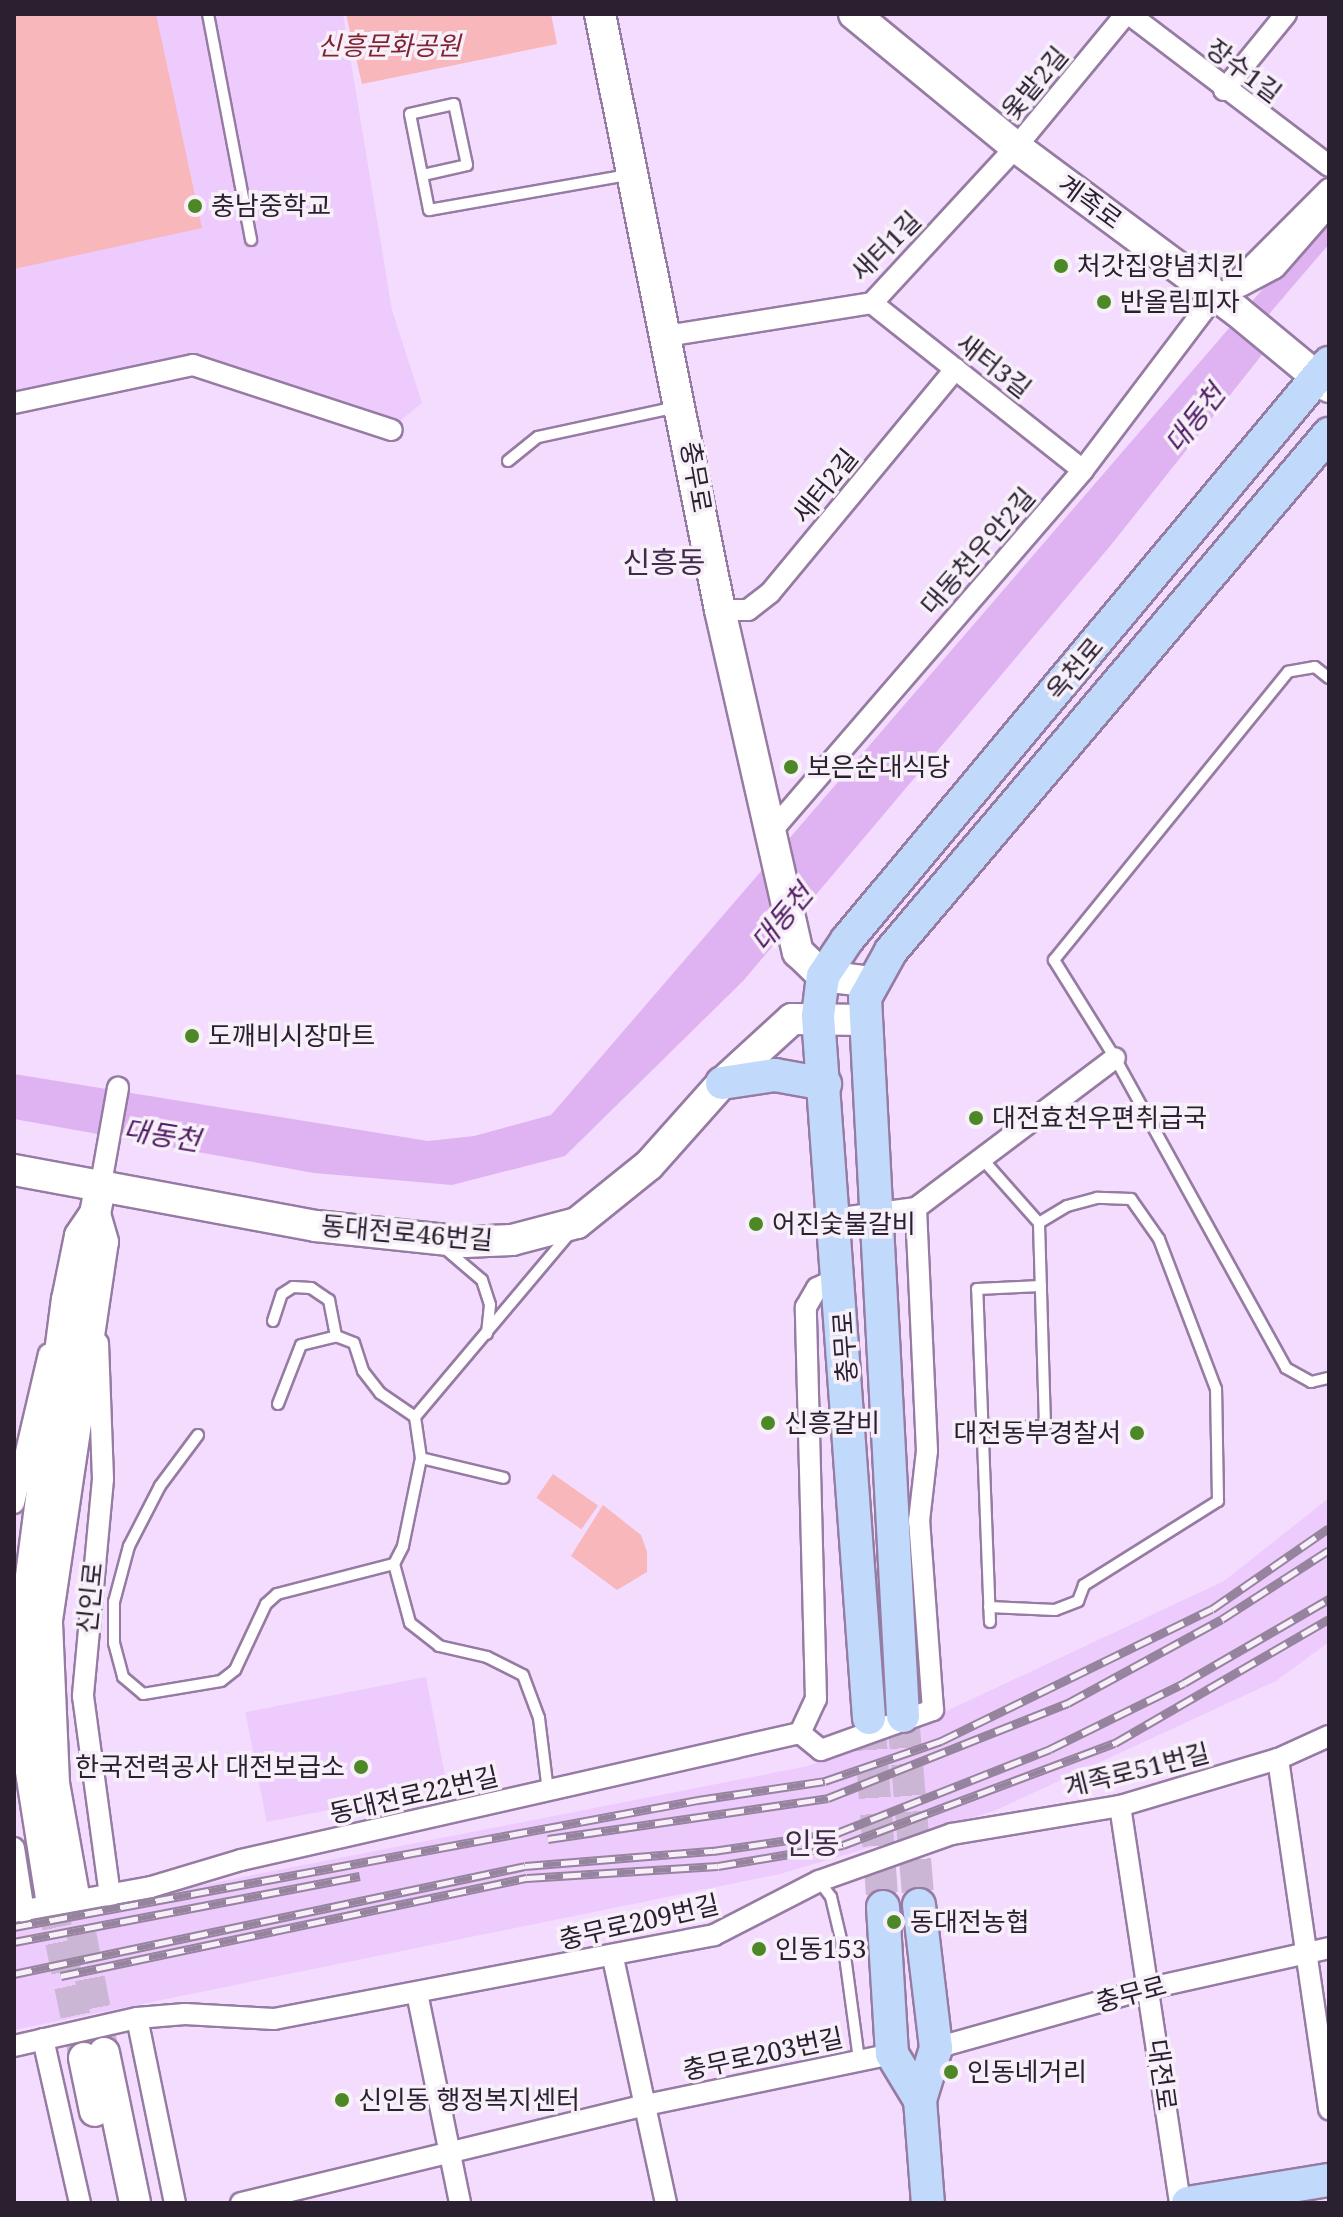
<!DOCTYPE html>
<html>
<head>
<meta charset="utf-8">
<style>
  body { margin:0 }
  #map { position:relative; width:1343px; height:2217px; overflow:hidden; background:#f4dcff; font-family:"Noto Serif","Noto Sans KR",serif }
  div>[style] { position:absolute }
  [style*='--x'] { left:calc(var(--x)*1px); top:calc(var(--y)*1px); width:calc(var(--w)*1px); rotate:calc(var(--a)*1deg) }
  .built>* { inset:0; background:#eecbfd; transform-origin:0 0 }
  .green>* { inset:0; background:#f8b7ba; transform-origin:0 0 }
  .water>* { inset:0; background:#dfb3f2 }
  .secondary-tunnel>* { height:30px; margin-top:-15px; transform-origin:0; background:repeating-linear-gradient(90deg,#ccb6d6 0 30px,transparent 0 45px) }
  .primary-tunnel>* { height:32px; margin-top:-16px; transform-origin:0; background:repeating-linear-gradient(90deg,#ccb6d6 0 32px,transparent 0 48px) }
  .roads { filter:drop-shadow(2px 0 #967ba2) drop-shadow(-2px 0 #967ba2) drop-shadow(0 2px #967ba2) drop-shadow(0 -2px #967ba2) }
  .lane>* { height:10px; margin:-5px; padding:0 5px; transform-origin:5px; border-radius:5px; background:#fff }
  .street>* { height:20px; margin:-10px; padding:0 10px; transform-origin:10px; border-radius:10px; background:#fff }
  .secondary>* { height:30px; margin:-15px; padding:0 15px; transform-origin:15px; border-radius:15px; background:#fff }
  .primary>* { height:32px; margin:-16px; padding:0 16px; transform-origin:16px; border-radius:16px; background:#c1dafb }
  .rail>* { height:9px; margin-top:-4.5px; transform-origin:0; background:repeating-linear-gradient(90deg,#f7f0f9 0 18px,#96849e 0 36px); box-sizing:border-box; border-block:2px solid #96849e }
  .dots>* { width:22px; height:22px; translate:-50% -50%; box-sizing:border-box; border:4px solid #f7f0f9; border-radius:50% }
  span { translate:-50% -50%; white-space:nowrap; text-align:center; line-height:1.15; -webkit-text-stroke:7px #f7f0f9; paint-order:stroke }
  .park-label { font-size:26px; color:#802232; font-style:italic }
  .street-label { font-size:26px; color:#2b2030 }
  .poi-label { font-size:26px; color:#2b2030 }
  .left { translate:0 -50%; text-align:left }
  .right { translate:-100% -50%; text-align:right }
  .water-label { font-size:28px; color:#511c65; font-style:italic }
  .quarter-label { font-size:30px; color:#422a4c }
  .frame { position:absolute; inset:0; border:16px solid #2b2030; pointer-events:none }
</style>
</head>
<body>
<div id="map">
  <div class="built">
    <div style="clip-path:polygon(14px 14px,343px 14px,392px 310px,422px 403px,400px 421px,208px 357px,14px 398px)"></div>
    <div style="clip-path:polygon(1329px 1498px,1329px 1642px,1276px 1681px,994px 1811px,780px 1874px,14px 2030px,14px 1922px,808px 1766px,940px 1714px,1224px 1581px)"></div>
    <div style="left:426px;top:1677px;width:112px;height:184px;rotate:79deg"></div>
  </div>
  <div class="green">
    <div style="clip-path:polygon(14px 14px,156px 14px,202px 228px,14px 269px)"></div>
    <div style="clip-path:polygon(346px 14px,551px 14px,557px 44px,362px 84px)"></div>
    <div style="left:553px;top:1474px;width:55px;height:29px;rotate:35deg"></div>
    <div style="clip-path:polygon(603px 1505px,641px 1535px,647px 1552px,647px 1572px,617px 1590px,571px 1556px)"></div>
  </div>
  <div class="water">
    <div style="clip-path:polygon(1329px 212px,1329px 244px,1258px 327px,1265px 351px,1111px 545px,744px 980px,565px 1156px,452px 1185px,314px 1173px,14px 1119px,14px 1074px,428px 1141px,474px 1136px,551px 1115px)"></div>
  </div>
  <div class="secondary-tunnel">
    <div style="--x:73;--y:1890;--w:166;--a:79.2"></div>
    <div style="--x:51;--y:1898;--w:163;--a:78.3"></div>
  </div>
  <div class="primary-tunnel">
    <div style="--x:903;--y:1716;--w:190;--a:85.2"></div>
    <div style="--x:869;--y:1718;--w:190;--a:85.8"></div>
  </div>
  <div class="roads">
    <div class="lane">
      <div style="--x:208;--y:14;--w:230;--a:79.2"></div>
      <div style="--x:423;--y:175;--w:45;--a:-12.8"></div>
      <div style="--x:467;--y:165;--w:62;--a:-102"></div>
      <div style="--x:454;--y:104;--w:45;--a:167.2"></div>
      <div style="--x:410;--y:114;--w:98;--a:78.8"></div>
      <div style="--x:429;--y:210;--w:201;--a:-10"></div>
      <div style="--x:508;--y:461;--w:38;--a:-39"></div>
      <div style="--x:538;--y:437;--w:142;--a:-12.2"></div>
      <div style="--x:1329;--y:678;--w:18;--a:-142"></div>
      <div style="--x:1315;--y:667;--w:27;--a:170"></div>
      <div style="--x:1288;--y:672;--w:371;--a:129.1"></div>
      <div style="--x:1054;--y:960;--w:115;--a:58.1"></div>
      <div style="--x:1115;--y:1058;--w:354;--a:61.1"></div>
      <div style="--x:1286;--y:1368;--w:29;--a:29"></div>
      <div style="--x:1311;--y:1382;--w:18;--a:-13"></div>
      <div style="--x:449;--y:1252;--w:43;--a:40.3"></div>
      <div style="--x:482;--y:1280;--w:26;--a:72"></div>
      <div style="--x:490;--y:1305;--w:29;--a:96"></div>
      <div style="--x:273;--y:1321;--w:28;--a:-72"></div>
      <div style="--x:282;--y:1294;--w:13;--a:-32"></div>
      <div style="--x:293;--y:1287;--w:18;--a:3"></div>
      <div style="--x:311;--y:1288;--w:22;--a:34"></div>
      <div style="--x:329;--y:1300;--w:37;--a:79"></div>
      <div style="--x:278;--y:1404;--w:63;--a:-68.7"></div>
      <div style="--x:301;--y:1345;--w:36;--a:-14"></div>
      <div style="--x:336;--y:1336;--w:19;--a:21"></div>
      <div style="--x:354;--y:1343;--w:29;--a:72"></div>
      <div style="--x:363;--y:1371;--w:28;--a:52"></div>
      <div style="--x:380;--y:1393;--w:42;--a:34.4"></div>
      <div style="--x:982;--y:1428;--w:63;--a:-1.8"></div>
      <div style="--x:1045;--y:1426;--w:203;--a:-91.7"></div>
      <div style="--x:1039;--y:1223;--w:81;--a:-131.5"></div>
      <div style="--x:198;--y:1435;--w:64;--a:126.7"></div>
      <div style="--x:160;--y:1486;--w:68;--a:117.3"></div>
      <div style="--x:129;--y:1546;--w:58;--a:105"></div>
      <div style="--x:114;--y:1602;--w:41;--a:90"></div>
      <div style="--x:114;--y:1643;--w:35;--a:75"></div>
      <div style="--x:123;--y:1677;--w:26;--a:40"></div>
      <div style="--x:143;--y:1694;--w:79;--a:-9.5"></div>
      <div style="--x:221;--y:1681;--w:18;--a:-38"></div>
      <div style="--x:235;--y:1670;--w:73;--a:-64.8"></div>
      <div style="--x:266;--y:1604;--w:15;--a:-42"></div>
      <div style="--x:277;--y:1594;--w:121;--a:-14.4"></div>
      <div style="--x:394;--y:1564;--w:20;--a:-63"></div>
      <div style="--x:403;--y:1546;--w:90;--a:-78.4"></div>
      <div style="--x:421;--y:1458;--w:41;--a:-98.3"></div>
      <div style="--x:415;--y:1417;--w:238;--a:-49.9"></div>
      <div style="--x:421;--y:1458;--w:85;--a:13.5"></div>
      <div style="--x:394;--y:1564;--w:61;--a:74.8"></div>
      <div style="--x:410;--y:1623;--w:37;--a:38"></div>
      <div style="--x:439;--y:1646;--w:49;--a:12.9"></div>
      <div style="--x:487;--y:1657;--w:40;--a:26.6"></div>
      <div style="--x:523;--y:1675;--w:46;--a:69.6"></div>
      <div style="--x:539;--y:1718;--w:74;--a:83"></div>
      <div style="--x:989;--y:1607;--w:66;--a:2.6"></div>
      <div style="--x:1055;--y:1610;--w:25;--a:-21"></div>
      <div style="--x:1078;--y:1601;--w:17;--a:-69"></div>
      <div style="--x:1084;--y:1585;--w:158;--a:-32.1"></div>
      <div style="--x:1218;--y:1501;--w:112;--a:-91"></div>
      <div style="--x:1216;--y:1389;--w:160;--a:-110.8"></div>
      <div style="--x:1159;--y:1239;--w:49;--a:-125"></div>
      <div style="--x:1131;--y:1199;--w:34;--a:-178"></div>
      <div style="--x:1097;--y:1198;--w:31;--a:165"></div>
      <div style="--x:1067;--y:1206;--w:33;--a:149"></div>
      <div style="--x:990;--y:1622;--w:333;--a:-92.2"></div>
      <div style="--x:977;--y:1289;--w:64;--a:-2.7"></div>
      <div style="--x:819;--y:1881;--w:20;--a:53"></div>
      <div style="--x:831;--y:1897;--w:61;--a:76.7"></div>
      <div style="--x:845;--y:1956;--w:105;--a:82.3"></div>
    </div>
    <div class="street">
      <div style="--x:1129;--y:14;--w:251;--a:37.2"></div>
      <div style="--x:1224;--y:90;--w:98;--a:-50.8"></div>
      <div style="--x:1241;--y:286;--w:38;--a:-28"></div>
      <div style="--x:1275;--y:268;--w:82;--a:-48.9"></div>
      <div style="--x:1220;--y:298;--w:154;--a:-45"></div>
      <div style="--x:872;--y:303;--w:269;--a:38.4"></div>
      <div style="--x:666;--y:336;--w:209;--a:-9.1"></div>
      <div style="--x:872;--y:303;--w:212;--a:-47.3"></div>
      <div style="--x:1016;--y:147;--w:173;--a:-50.4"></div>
      <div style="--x:14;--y:403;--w:183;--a:-12"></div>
      <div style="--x:193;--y:365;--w:209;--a:18.1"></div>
      <div style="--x:720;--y:610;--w:28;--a:0"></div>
      <div style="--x:748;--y:610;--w:28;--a:-38"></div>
      <div style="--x:770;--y:593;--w:291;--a:-50.4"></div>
      <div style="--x:769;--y:834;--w:481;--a:-49.2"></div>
      <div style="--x:1083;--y:470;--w:221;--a:-52.9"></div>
      <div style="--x:100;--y:1189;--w:103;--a:-79.9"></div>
      <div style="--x:834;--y:1219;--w:83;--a:-7.6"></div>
      <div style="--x:916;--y:1208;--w:249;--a:-37"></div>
      <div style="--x:98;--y:1343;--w:136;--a:87.9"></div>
      <div style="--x:103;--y:1479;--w:218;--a:95.3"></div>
      <div style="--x:83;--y:1696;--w:202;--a:82.3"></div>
      <div style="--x:14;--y:1503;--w:153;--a:-76.8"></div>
      <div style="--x:800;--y:1733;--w:38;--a:-65"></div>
      <div style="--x:816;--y:1699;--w:392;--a:-91.5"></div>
      <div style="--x:806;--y:1307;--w:22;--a:-60"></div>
      <div style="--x:817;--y:1288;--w:26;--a:-25"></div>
      <div style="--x:1278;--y:1759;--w:354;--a:81.7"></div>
      <div style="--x:1120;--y:1806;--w:402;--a:81.4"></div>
      <div style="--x:14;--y:1848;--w:65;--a:81.1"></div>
      <div style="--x:14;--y:1912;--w:139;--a:-10.3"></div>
      <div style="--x:151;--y:1887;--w:94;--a:-16.7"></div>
      <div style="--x:241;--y:1860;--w:573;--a:-12.8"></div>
      <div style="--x:800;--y:1733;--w:27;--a:39"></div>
      <div style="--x:821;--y:1750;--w:119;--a:-19.7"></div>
      <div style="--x:933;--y:1710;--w:190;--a:-94.2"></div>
      <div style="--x:919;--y:1521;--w:70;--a:-83.5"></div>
      <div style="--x:927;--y:1451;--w:243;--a:-92.6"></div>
      <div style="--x:613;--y:1958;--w:251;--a:77.8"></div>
      <div style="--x:417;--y:1993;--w:214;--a:78.4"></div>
      <div style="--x:137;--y:2018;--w:189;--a:78.4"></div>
      <div style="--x:43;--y:2039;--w:168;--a:77.3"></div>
      <div style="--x:14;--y:2046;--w:126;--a:-12.8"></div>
      <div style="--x:137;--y:2018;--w:48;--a:-4.8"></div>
      <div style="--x:185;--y:2014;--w:89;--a:3.2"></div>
      <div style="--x:274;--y:2019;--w:448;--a:-10.8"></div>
      <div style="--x:714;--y:1935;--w:118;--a:-27.2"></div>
      <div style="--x:819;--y:1881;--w:141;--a:-19.5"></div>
      <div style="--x:952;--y:1834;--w:170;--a:-9.5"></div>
      <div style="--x:1120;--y:1806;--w:165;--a:-16.6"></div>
      <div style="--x:1278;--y:1759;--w:56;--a:-24.3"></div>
      <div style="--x:936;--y:2048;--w:222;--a:-15.7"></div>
      <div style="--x:1150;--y:1988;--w:183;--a:-12.6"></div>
      <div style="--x:241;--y:2203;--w:417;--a:-13.6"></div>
      <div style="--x:646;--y:2105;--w:251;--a:-11.7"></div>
    </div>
    <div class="secondary">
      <div style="--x:600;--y:14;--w:608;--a:78.62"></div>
      <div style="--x:720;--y:610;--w:351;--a:77.2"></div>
      <div style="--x:798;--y:952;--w:35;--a:44"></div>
      <div style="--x:823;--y:976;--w:48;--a:7.1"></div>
      <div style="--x:854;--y:14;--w:210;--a:39.4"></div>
      <div style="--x:1016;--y:147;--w:275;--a:36.6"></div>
      <div style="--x:1237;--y:311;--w:119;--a:39.6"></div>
      <div style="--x:14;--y:1170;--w:307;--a:10.5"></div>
      <div style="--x:316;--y:1226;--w:150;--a:6.1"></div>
      <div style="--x:465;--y:1242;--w:47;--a:-2.4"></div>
      <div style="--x:512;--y:1240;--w:67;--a:-14.7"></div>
      <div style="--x:577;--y:1223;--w:92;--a:-38.9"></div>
      <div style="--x:649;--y:1165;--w:110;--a:-48.3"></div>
      <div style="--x:722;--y:1083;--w:95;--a:-42.4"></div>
      <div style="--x:792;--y:1019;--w:73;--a:0.8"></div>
      <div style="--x:73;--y:1890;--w:109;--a:-100.1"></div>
      <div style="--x:54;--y:1783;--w:163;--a:-92.5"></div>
      <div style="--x:47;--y:1620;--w:382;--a:-81.6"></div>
      <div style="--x:103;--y:1242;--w:29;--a:-106"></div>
      <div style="--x:51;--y:1898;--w:135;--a:-99"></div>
      <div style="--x:30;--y:1765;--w:92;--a:-94.4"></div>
      <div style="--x:23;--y:1673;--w:74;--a:-86.1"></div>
      <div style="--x:28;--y:1599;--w:302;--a:-82.6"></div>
      <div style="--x:67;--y:1300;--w:65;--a:-78.5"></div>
      <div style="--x:80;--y:1236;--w:27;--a:-56"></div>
      <div style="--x:95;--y:1214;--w:25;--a:-79"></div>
      <div style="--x:104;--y:2053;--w:153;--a:78.3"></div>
      <div style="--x:84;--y:2058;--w:54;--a:78.3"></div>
    </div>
    <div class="primary">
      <div style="--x:722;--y:1083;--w:54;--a:-8.6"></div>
      <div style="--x:775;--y:1075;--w:51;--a:10.2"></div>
      <div style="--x:903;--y:1716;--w:719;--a:-93.03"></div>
      <div style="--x:865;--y:998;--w:54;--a:-61"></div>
      <div style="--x:891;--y:951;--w:678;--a:-49.73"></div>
      <div style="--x:869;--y:1718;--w:704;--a:-94.16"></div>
      <div style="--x:818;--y:1016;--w:40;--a:-82.9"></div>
      <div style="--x:823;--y:976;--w:43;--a:-56.3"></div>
      <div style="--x:847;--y:940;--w:752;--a:-50.13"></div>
      <div style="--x:919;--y:1905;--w:144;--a:83.2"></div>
      <div style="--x:936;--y:2048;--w:54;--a:107.1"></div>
      <div style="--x:920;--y:2100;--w:103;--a:85.6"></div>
      <div style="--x:883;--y:1907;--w:147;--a:86.5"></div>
      <div style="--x:892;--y:2054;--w:54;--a:58.7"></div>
      <div style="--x:1188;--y:2203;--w:143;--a:-9.3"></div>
    </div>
  </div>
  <div class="rail">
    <div style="--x:548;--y:1839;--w:283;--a:-8.3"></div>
    <div style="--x:828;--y:1798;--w:258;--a:-21.6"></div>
    <div style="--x:1068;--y:1703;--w:175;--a:-28.6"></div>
    <div style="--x:1222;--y:1619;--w:127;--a:-32.8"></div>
    <div style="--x:14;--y:1927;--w:696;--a:-10.52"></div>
    <div style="--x:698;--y:1800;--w:128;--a:-8.5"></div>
    <div style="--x:825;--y:1781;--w:123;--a:-19"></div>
    <div style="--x:941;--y:1741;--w:301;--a:-26"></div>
    <div style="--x:1212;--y:1609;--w:142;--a:-34.7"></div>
    <div style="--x:14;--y:1942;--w:352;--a:-10.8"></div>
    <div style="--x:14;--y:1974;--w:522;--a:-11.93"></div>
    <div style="--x:525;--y:1866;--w:189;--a:-4.6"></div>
    <div style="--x:713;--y:1851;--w:125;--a:-8.3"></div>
    <div style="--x:837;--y:1833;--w:229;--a:-21.5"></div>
    <div style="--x:1050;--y:1749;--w:149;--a:-26.2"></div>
    <div style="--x:1184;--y:1683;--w:168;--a:-30.1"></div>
    <div style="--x:61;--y:1976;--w:476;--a:-11.9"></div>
    <div style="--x:527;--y:1878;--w:191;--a:-3.6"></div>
    <div style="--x:718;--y:1866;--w:127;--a:-9.5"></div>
    <div style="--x:843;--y:1845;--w:290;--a:-20.6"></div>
    <div style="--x:1115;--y:1743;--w:247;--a:-30.1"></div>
  </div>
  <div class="dots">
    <div style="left:195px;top:206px;background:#4c8825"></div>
    <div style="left:1061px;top:266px;background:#4c8825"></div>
    <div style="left:1104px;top:302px;background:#4c8825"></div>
    <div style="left:791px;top:767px;background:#4c8825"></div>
    <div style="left:192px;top:1036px;background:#4c8825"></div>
    <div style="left:976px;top:1118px;background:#4c8825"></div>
    <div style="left:756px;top:1224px;background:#4c8825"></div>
    <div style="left:768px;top:1423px;background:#4c8825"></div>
    <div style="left:1137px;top:1433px;background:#4c8825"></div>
    <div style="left:361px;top:1767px;background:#4c8825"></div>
    <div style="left:894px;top:1922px;background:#4c8825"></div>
    <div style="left:759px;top:1949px;background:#4c8825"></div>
    <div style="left:951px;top:2072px;background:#4c8825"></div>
    <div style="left:342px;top:2100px;background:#4c8825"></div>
  </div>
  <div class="park-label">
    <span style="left:389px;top:46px">신흥문화공원</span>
  </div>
  <div class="street-label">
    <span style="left:1244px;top:71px;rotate:37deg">장수1길</span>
    <span style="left:1035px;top:83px;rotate:-50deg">옻밭2길</span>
    <span style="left:1090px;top:202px;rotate:36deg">계족로</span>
    <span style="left:886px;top:246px;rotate:-45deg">새터1길</span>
    <span style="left:994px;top:366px;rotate:38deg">새터3길</span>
    <span style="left:696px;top:477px;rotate:80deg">충무로</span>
    <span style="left:825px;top:486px;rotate:-51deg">새터2길</span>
    <span style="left:978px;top:551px;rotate:-49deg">대동천우안2길</span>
    <span style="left:1075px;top:669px;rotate:-50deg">옥천로</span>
    <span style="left:407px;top:1233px;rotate:5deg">동대전로46번길</span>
    <span style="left:845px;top:1347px;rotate:-94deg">충무로</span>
    <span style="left:90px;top:1598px;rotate:-84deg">신인로</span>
    <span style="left:1137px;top:1770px;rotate:-14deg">계족로51번길</span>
    <span style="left:414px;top:1795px;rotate:-13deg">동대전로22번길</span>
    <span style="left:639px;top:1922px;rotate:-13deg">충무로209번길</span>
    <span style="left:1131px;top:1994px;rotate:-15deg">충무로</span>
    <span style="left:763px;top:2054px;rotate:-12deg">충무로203번길</span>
    <span style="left:1162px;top:2075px;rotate:82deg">대전로</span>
  </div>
  <div class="poi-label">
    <span class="left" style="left:211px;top:206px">충남중학교</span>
    <span class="left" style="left:1077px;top:266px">처갓집양념치킨</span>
    <span class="left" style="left:1120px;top:302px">반올림피자</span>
    <span class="left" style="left:807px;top:767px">보은순대식당</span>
    <span class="left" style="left:208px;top:1036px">도깨비시장마트</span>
    <span class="left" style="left:992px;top:1118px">대전효천우편취급국</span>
    <span class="left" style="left:772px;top:1224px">어진숯불갈비</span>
    <span class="left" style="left:784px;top:1423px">신흥갈비</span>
    <span class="right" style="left:1121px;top:1433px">대전동부경찰서</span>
    <span class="right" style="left:345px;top:1767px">한국전력공사 대전보급소</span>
    <span class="left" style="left:910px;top:1922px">동대전농협</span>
    <span class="left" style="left:775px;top:1949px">인동153</span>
    <span class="left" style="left:967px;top:2072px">인동네거리</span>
    <span class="left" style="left:358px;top:2100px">신인동 행정복지센터</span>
  </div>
  <div class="water-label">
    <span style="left:1194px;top:418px;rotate:-52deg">대동천</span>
    <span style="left:781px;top:917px;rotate:-50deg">대동천</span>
    <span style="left:162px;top:1134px;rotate:9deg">대동천</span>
  </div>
  <div class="quarter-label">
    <span style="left:664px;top:562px">신흥동</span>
    <span style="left:812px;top:1843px">인동</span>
  </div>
  <div class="frame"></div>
</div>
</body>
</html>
